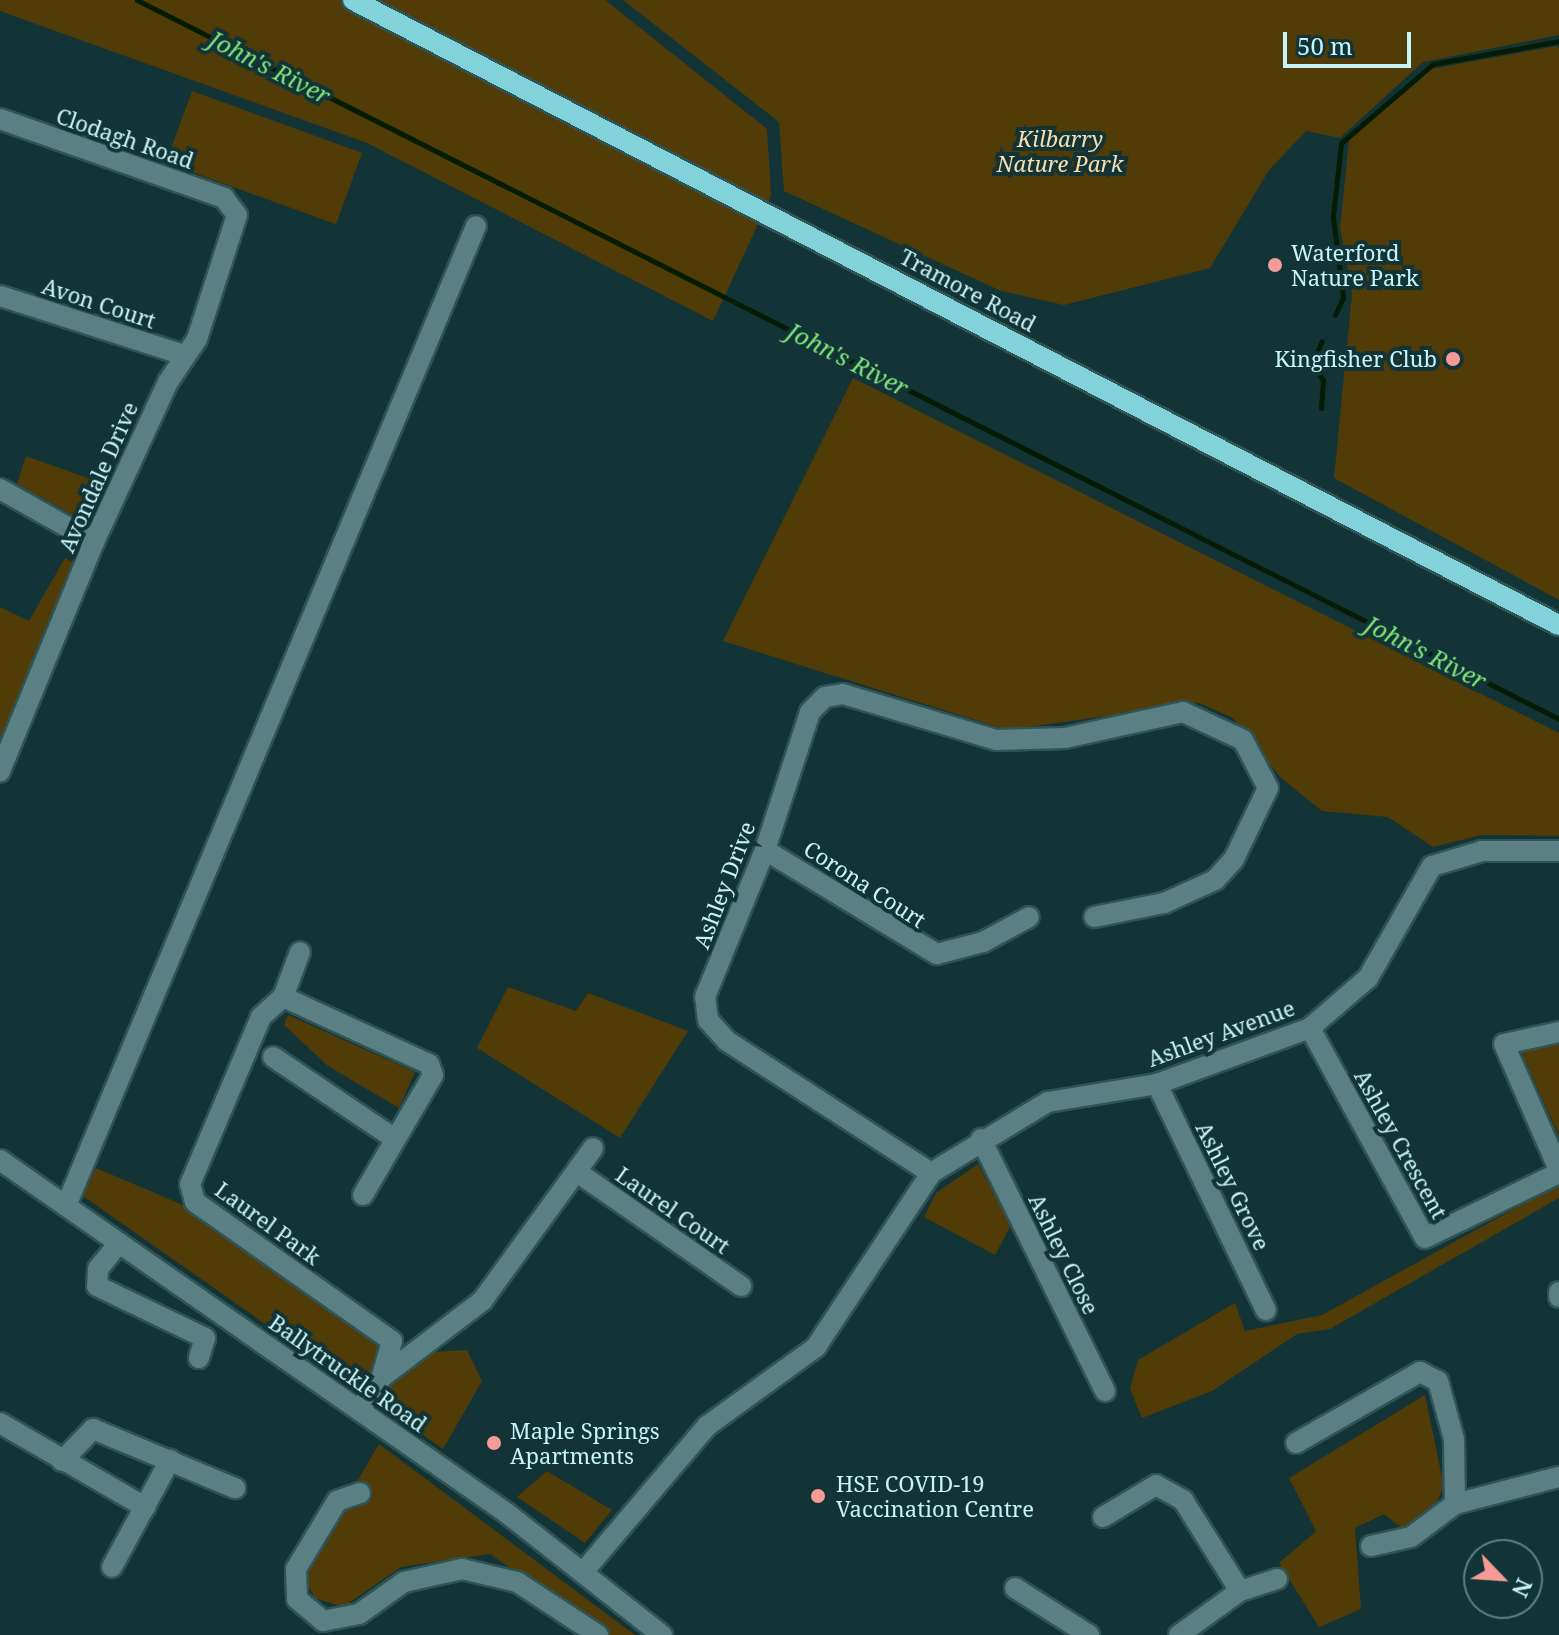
<!DOCTYPE html>
<html>
<head>
<meta charset="utf-8">
<style>
  body { margin:0 }
  #map { position:relative; width:1559px; height:1635px; overflow:hidden; background:#133436; font-family:"Noto Serif",serif }
  div>[style] { position:absolute }
  [style*='--x'] { left:calc(var(--x)*1px); top:calc(var(--y)*1px); width:calc(var(--w)*1px); rotate:calc(var(--a)*1deg) }
  .green>* { inset:0; background:#513b07; transform-origin:0 0 }
  .stream>* { height:5px; margin:-2.5px; padding:0 2.5px; transform-origin:2.5px; border-radius:2.5px; background:#041c04 }
  .roads { filter:drop-shadow(2px 0 #305355) drop-shadow(-2px 0 #305355) drop-shadow(0 2px #305355) drop-shadow(0 -2px #305355) }
  .minor>* { height:20px; margin:-10px; padding:0 10px; transform-origin:10px; border-radius:10px; background:#5a8083 }
  .major>* { height:20px; margin:-10px; padding:0 10px; transform-origin:10px; border-radius:10px; background:#81d2d9 }
  .dots>* { width:22px; height:22px; translate:-50% -50%; box-sizing:border-box; border:4px solid #133436; border-radius:50% }
  span { translate:-50% -50%; white-space:nowrap; text-align:center; line-height:1.15; -webkit-text-stroke:8px #133436; paint-order:stroke }
  .street-label { font-size:22px; color:#c6f4f8 }
  .park-label { font-size:22px; color:#f8deae; font-style:italic }
  .poi-label { font-size:22px; color:#c6f4f8 }
  .left { translate:0 -50%; text-align:left }
  .right { translate:-100% -50%; text-align:right }
  .water-label { font-size:24px; color:#80e57a; font-style:italic }
  .north { position:absolute; left:1463px; top:1539px; width:80px; height:80px; box-sizing:border-box; background:#133436; border:2px solid #5b8184; border-radius:50%; rotate:115deg; font-size:22px; font-weight:700; line-height:32px; text-align:center; color:#c6f4f8 }
  .north::after { content:''; display:block; margin:auto; width:28px; height:36px; background:#f59b97; clip-path:polygon(50% 0,100% 100%,50% 72%,0 100%) }
  .scale { position:absolute; left:1283px; top:32px; width:128px; height:36px; box-sizing:border-box; border:4px solid #c6f4f8; border-top:0; padding-left:10px; font-size:24px; line-height:28px; white-space:nowrap; color:#c6f4f8; -webkit-text-stroke:6px #133436; paint-order:stroke }
</style>
</head>
<body>
<div id="map">
  <div class="green">
    <div style="clip-path:polygon(0 0,605px 0,767px 129px,771px 196px,713px 321px,367px 143px,0 11px)"></div>
    <div style="clip-path:polygon(623px 0,1559px 0,1559px 35px,1423px 62px,1340px 138px,1306px 131px,1269px 170px,1210px 268px,1064px 305px,1001px 291px,784px 191px,779px 122px)"></div>
    <div style="clip-path:polygon(1557px 46px,1559px 48px,1559px 600px,1334px 478px,1352px 294px,1340px 228px,1349px 140px,1431px 69px)"></div>
    <div style="left:192px;top:91px;width:181px;height:76px;rotate:20deg"></div>
    <div style="clip-path:polygon(853px 378px,1559px 733px,1559px 836px,1482px 835px,1433px 847px,1388px 817px,1322px 811px,1280px 777px,1233px 718px,1199px 703px,1007px 730px,723px 641px)"></div>
    <div style="clip-path:polygon(26px 456px,107px 485px,100px 502px,73px 515px,17px 484px)"></div>
    <div style="clip-path:polygon(65px 558px,74px 563px,0 748px,0 607px,29px 621px)"></div>
    <div style="clip-path:polygon(508px 987px,576px 1011px,588px 993px,688px 1031px,620px 1138px,477px 1048px)"></div>
    <div style="clip-path:polygon(288px 1015px,415px 1072px,399px 1108px,328px 1066px,284px 1025px)"></div>
    <div style="clip-path:polygon(1559px 1042px,1559px 1136px,1520px 1049px)"></div>
    <div style="clip-path:polygon(978px 1164px,1011px 1225px,995px 1255px,924px 1217px,936px 1193px)"></div>
    <div style="clip-path:polygon(96px 1168px,183px 1205px,399px 1354px,467px 1350px,482px 1381px,443px 1449px,83px 1196px)"></div>
    <div style="clip-path:polygon(1559px 1184px,1559px 1198px,1330px 1329px,1297px 1334px,1212px 1391px,1142px 1418px,1130px 1389px,1138px 1360px,1235px 1303px,1245px 1331px,1322px 1315px)"></div>
    <div style="clip-path:polygon(1425px 1395px,1444px 1487px,1429px 1516px,1402px 1528px,1384px 1514px,1355px 1528px,1361px 1609px,1319px 1627px,1279px 1563px,1316px 1531px,1289px 1478px)"></div>
    <div style="clip-path:polygon(379px 1444px,635px 1635px,608px 1635px,490px 1554px,401px 1567px,343px 1607px,315px 1598px,302px 1575px)"></div>
    <div style="clip-path:polygon(547px 1471px,612px 1510px,585px 1543px,517px 1497px)"></div>
  </div>
  <div class="stream">
    <div style="--x:137;--y:0;--w:1593;--a:26.82"></div>
    <div style="--x:1335;--y:315;--w:19;--a:-65"></div>
    <div style="--x:1343;--y:298;--w:83;--a:-97"></div>
    <div style="--x:1333;--y:216;--w:73;--a:-83.7"></div>
    <div style="--x:1341;--y:143;--w:121;--a:-40.7"></div>
    <div style="--x:1433;--y:64;--w:128;--a:-10.3"></div>
    <div style="--x:1321;--y:408;--w:28;--a:-86"></div>
    <div style="--x:1323;--y:380;--w:19;--a:-125"></div>
    <div style="--x:1312;--y:364;--w:25;--a:-67"></div>
  </div>
  <div class="roads">
    <div class="minor">
      <div style="--x:0;--y:119;--w:238;--a:19.4"></div>
      <div style="--x:224;--y:198;--w:21;--a:53"></div>
      <div style="--x:237;--y:215;--w:130;--a:107.9"></div>
      <div style="--x:197;--y:339;--w:52;--a:124"></div>
      <div style="--x:168;--y:382;--w:176;--a:114.8"></div>
      <div style="--x:94;--y:542;--w:248;--a:112.3"></div>
      <div style="--x:0;--y:296;--w:193;--a:17.8"></div>
      <div style="--x:0;--y:489;--w:108;--a:29.4"></div>
      <div style="--x:765;--y:850;--w:201;--a:31.2"></div>
      <div style="--x:937;--y:954;--w:48;--a:-14.6"></div>
      <div style="--x:983;--y:942;--w:52;--a:-28.5"></div>
      <div style="--x:283;--y:997;--w:48;--a:-69.3"></div>
      <div style="--x:1310;--y:1028;--w:239;--a:61.3"></div>
      <div style="--x:1425;--y:1238;--w:149;--a:-25.9"></div>
      <div style="--x:1559;--y:1032;--w:56;--a:167.7"></div>
      <div style="--x:1504;--y:1044;--w:137;--a:66.4"></div>
      <div style="--x:273;--y:1057;--w:147;--a:33.9"></div>
      <div style="--x:1157;--y:1084;--w:251;--a:64.3"></div>
      <div style="--x:981;--y:1139;--w:281;--a:63.8"></div>
      <div style="--x:0;--y:1160;--w:619;--a:34.87"></div>
      <div style="--x:508;--y:1514;--w:196;--a:38.2"></div>
      <div style="--x:577;--y:1172;--w:200;--a:34.8"></div>
      <div style="--x:931;--y:1173;--w:243;--a:-147.1"></div>
      <div style="--x:727;--y:1041;--w:28;--a:-132"></div>
      <div style="--x:708;--y:1020;--w:23;--a:-97"></div>
      <div style="--x:705;--y:997;--w:159;--a:-67.8"></div>
      <div style="--x:765;--y:850;--w:145;--a:-71.9"></div>
      <div style="--x:810;--y:712;--w:21;--a:-45"></div>
      <div style="--x:825;--y:697;--w:18;--a:-9"></div>
      <div style="--x:843;--y:694;--w:160;--a:16.7"></div>
      <div style="--x:996;--y:740;--w:69;--a:-1.7"></div>
      <div style="--x:1065;--y:738;--w:121;--a:-12.4"></div>
      <div style="--x:1183;--y:712;--w:66;--a:25"></div>
      <div style="--x:1243;--y:740;--w:54;--a:62.5"></div>
      <div style="--x:1268;--y:788;--w:79;--a:115.6"></div>
      <div style="--x:1234;--y:859;--w:28;--a:132"></div>
      <div style="--x:1215;--y:880;--w:56;--a:155.7"></div>
      <div style="--x:1164;--y:903;--w:71;--a:168.7"></div>
      <div style="--x:363;--y:1195;--w:139;--a:-59.7"></div>
      <div style="--x:433;--y:1075;--w:12;--a:-110"></div>
      <div style="--x:429;--y:1064;--w:161;--a:-155.3"></div>
      <div style="--x:283;--y:997;--w:30;--a:138"></div>
      <div style="--x:261;--y:1017;--w:181;--a:113"></div>
      <div style="--x:190;--y:1184;--w:19;--a:74"></div>
      <div style="--x:195;--y:1202;--w:241;--a:35.2"></div>
      <div style="--x:392;--y:1341;--w:37;--a:106"></div>
      <div style="--x:66;--y:1206;--w:1062;--a:-67.3"></div>
      <div style="--x:119;--y:1243;--w:33;--a:129"></div>
      <div style="--x:98;--y:1269;--w:17;--a:93"></div>
      <div style="--x:97;--y:1286;--w:120;--a:25.7"></div>
      <div style="--x:205;--y:1338;--w:21;--a:107"></div>
      <div style="--x:1559;--y:1292;--w:5;--a:90"></div>
      <div style="--x:359;--y:1410;--w:40;--a:-55.1"></div>
      <div style="--x:382;--y:1377;--w:126;--a:-37.2"></div>
      <div style="--x:482;--y:1301;--w:189;--a:-54"></div>
      <div style="--x:0;--y:1423;--w:168;--a:30.1"></div>
      <div style="--x:1296;--y:1443;--w:143;--a:-29.8"></div>
      <div style="--x:1420;--y:1372;--w:20;--a:27"></div>
      <div style="--x:1438;--y:1381;--w:60;--a:74.6"></div>
      <div style="--x:1454;--y:1439;--w:65;--a:89.1"></div>
      <div style="--x:1455;--y:1504;--w:107;--a:-14.6"></div>
      <div style="--x:62;--y:1461;--w:45;--a:-45.9"></div>
      <div style="--x:93;--y:1429;--w:154;--a:22.6"></div>
      <div style="--x:360;--y:1493;--w:24;--a:161"></div>
      <div style="--x:337;--y:1501;--w:79;--a:121.1"></div>
      <div style="--x:296;--y:1569;--w:30;--a:88"></div>
      <div style="--x:297;--y:1599;--w:34;--a:40"></div>
      <div style="--x:323;--y:1621;--w:37;--a:-11"></div>
      <div style="--x:359;--y:1614;--w:55;--a:-35.4"></div>
      <div style="--x:404;--y:1582;--w:59;--a:-12.6"></div>
      <div style="--x:462;--y:1569;--w:57;--a:13.3"></div>
      <div style="--x:517;--y:1582;--w:97;--a:33.2"></div>
      <div style="--x:1103;--y:1517;--w:62;--a:-31.1"></div>
      <div style="--x:1156;--y:1485;--w:31;--a:29"></div>
      <div style="--x:1183;--y:1500;--w:107;--a:57.9"></div>
      <div style="--x:1240;--y:1591;--w:75;--a:144.2"></div>
      <div style="--x:1371;--y:1546;--w:41;--a:-12.7"></div>
      <div style="--x:1411;--y:1537;--w:55;--a:-36.9"></div>
      <div style="--x:112;--y:1567;--w:122;--a:-61.5"></div>
      <div style="--x:584;--y:1571;--w:190;--a:-49.7"></div>
      <div style="--x:707;--y:1426;--w:135;--a:-35.9"></div>
      <div style="--x:816;--y:1347;--w:209;--a:-56.5"></div>
      <div style="--x:931;--y:1173;--w:137;--a:-31.3"></div>
      <div style="--x:1048;--y:1102;--w:110;--a:-9.4"></div>
      <div style="--x:1157;--y:1084;--w:163;--a:-20.1"></div>
      <div style="--x:1310;--y:1028;--w:77;--a:-40.8"></div>
      <div style="--x:1368;--y:978;--w:129;--a:-60.3"></div>
      <div style="--x:1432;--y:866;--w:52;--a:-16.7"></div>
      <div style="--x:1482;--y:851;--w:77;--a:0"></div>
      <div style="--x:1015;--y:1588;--w:88;--a:32.4"></div>
      <div style="--x:1240;--y:1591;--w:39;--a:-18"></div>
    </div>
    <div class="major">
      <div style="--x:353;--y:0;--w:1358;--a:27.4"></div>
    </div>
  </div>
  <div class="dots">
    <div style="left:1275px;top:265px;background:#f59b97"></div>
    <div style="left:1453px;top:359px;background:#f59b97"></div>
    <div style="left:494px;top:1443px;background:#f59b97"></div>
    <div style="left:818px;top:1496px;background:#f59b97"></div>
  </div>
  <div class="street-label">
    <span style="left:125px;top:138px;rotate:19deg">Clodagh Road</span>
    <span style="left:968px;top:290px;rotate:28deg">Tramore Road</span>
    <span style="left:99px;top:303px;rotate:18deg">Avon Court</span>
    <span style="left:98px;top:477px;rotate:-66deg">Avondale Drive</span>
    <span style="left:865px;top:884px;rotate:33deg">Corona Court</span>
    <span style="left:724px;top:885px;rotate:-69deg">Ashley Drive</span>
    <span style="left:1221px;top:1033px;rotate:-20deg">Ashley Avenue</span>
    <span style="left:1401px;top:1144px;rotate:61deg">Ashley Crescent</span>
    <span style="left:1233px;top:1186px;rotate:64deg">Ashley Grove</span>
    <span style="left:673px;top:1210px;rotate:35deg">Laurel Court</span>
    <span style="left:268px;top:1223px;rotate:36deg">Laurel Park</span>
    <span style="left:1064px;top:1254px;rotate:64deg">Ashley Close</span>
    <span style="left:348px;top:1373px;rotate:35deg">Ballytruckle Road</span>
  </div>
  <div class="park-label">
    <span style="left:1060px;top:151px">Kilbarry<br>Nature Park</span>
  </div>
  <div class="poi-label">
    <span class="left" style="left:1291px;top:265px">Waterford<br>Nature Park</span>
    <span class="right" style="left:1437px;top:359px">Kingfisher Club</span>
    <span class="left" style="left:510px;top:1443px">Maple Springs<br>Apartments</span>
    <span class="left" style="left:836px;top:1496px">HSE COVID-19<br>Vaccination Centre</span>
  </div>
  <div class="water-label">
    <span style="left:270px;top:67px;rotate:27deg">John's River</span>
    <span style="left:848px;top:359px;rotate:27deg">John's River</span>
    <span style="left:1426px;top:652px;rotate:27deg">John's River</span>
  </div>
  <div class="north">N</div>
  <div class="scale">50 m</div>
</div>
</body>
</html>
